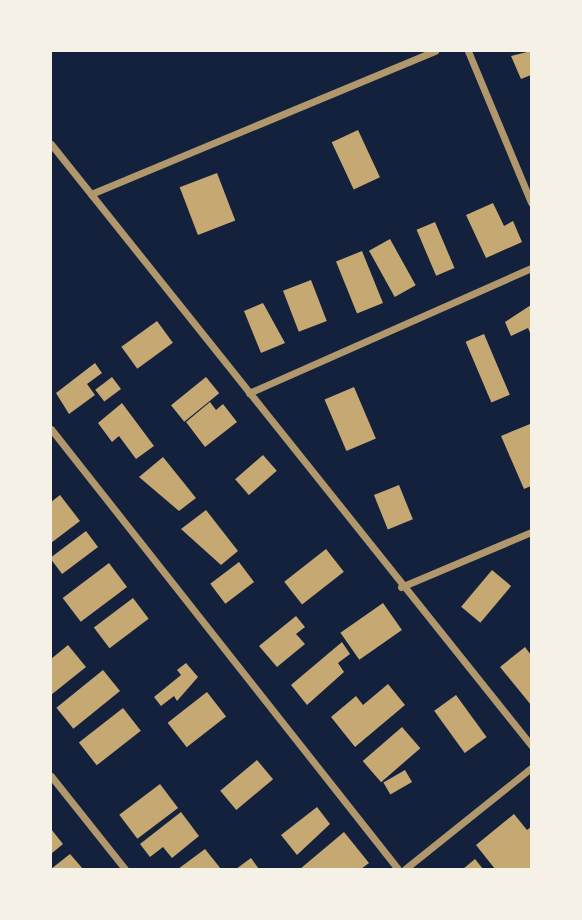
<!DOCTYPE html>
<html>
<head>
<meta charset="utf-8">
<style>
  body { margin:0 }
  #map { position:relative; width:582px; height:920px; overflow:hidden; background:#14213d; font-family:"Space Grotesk",sans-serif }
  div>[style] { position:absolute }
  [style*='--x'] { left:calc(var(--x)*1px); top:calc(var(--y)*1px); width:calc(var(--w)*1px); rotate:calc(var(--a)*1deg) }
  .building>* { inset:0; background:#c6a872; transform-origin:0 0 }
  .minor>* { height:7px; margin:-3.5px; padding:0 3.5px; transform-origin:3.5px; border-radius:3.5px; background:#b1986c }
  span { translate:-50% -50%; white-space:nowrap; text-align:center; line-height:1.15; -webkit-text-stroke:5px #f6f1e7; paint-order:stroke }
  .frame { position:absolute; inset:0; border:52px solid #f6f1e7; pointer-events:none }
</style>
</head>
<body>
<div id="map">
  <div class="building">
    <div style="clip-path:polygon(531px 51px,531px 75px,521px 79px,511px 56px)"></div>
    <div style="left:358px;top:130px;width:52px;height:29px;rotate:65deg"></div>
    <div style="left:217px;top:173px;width:51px;height:40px;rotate:69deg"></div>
    <div style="clip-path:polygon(493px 203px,504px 226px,513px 221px,522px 242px,486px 258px,466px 215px)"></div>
    <div style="left:435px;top:222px;width:50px;height:20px;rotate:67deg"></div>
    <div style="left:390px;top:239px;width:53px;height:24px;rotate:61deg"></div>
    <div style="left:362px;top:251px;width:56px;height:28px;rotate:68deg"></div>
    <div style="left:311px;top:280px;width:44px;height:30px;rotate:69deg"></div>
    <div style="clip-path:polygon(263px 303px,285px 343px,261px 353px,244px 311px)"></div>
    <div style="clip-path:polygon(531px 305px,531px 335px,528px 328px,511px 336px,505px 322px)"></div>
    <div style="left:157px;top:321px;width:27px;height:44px;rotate:54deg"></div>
    <div style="left:484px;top:334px;width:66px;height:20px;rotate:67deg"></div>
    <div style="clip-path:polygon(95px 363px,102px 373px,87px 384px,95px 395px,69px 414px,56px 393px)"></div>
    <div style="left:112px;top:377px;width:15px;height:21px;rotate:53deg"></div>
    <div style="left:206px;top:377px;width:21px;height:45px;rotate:51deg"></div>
    <div style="left:354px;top:387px;width:56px;height:32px;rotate:67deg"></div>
    <div style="clip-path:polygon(210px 402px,216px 410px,223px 404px,237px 422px,205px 447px,186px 422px)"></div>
    <div style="clip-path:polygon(122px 403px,154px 446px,136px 459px,119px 436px,112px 442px,98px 423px)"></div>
    <div style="clip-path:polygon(530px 424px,531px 486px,524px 489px,501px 436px)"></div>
    <div style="left:263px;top:455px;width:21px;height:37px;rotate:49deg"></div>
    <div style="clip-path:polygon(163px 457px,196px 498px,179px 511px,139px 477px)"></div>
    <div style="left:399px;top:485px;width:37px;height:27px;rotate:68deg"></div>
    <div style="clip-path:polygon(60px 495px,80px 521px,51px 543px,51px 502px)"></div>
    <div style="clip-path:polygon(206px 510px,238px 551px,221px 565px,181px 529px)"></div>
    <div style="left:86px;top:531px;width:20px;height:45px;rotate:53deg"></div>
    <div style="left:326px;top:549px;width:29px;height:53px;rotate:52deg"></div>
    <div style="left:239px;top:562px;width:25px;height:36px;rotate:53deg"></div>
    <div style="left:109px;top:563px;width:30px;height:58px;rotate:53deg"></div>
    <div style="left:492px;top:570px;width:25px;height:48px;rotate:40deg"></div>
    <div style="left:133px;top:598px;width:26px;height:49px;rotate:53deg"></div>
    <div style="left:383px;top:603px;width:33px;height:52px;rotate:55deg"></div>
    <div style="clip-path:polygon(296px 616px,305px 627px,296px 634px,305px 644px,277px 667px,259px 646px)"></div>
    <div style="clip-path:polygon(342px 642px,350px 654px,338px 663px,344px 672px,307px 705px,291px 685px)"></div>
    <div style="clip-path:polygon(68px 645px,86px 667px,51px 695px,51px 659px)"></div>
    <div style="clip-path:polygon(525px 647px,531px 655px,531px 705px,500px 667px)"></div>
    <div style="clip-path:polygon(186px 663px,198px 677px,177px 701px,174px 696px,161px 706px,154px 697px,181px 675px,177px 670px)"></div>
    <div style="left:103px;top:670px;width:27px;height:60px;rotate:51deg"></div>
    <div style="clip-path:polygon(388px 684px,405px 705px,355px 747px,331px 717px,356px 696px,363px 705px)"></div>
    <div style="left:207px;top:692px;width:31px;height:50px;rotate:52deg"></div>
    <div style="left:456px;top:695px;width:52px;height:27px;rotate:54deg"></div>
    <div style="left:123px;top:708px;width:29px;height:56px;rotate:52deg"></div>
    <div style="left:402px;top:727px;width:28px;height:52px;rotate:49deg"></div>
    <div style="left:257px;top:760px;width:25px;height:48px;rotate:50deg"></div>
    <div style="left:405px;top:770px;width:14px;height:25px;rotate:60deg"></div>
    <div style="left:160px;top:784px;width:30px;height:51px;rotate:53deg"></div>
    <div style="clip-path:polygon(317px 807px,330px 824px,297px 855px,281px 835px)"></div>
    <div style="clip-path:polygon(181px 812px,199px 836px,172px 858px,163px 847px,150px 857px,140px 844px)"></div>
    <div style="clip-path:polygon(514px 814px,527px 830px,531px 827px,531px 869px,495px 869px,476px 845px)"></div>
    <div style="clip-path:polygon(51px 829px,63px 844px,51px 854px)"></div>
    <div style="clip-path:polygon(344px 832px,369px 863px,361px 869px,300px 869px)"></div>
    <div style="clip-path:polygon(205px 849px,221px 869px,178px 869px)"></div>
    <div style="clip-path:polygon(70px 854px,83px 869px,51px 869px)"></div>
    <div style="clip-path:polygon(251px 858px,259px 869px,236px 869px)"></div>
    <div style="clip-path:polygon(475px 859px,483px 869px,463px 869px)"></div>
  </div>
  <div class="minor">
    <div style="--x:468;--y:51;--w:164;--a:67.4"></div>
    <div style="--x:51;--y:144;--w:769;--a:51.39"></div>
    <div style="--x:91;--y:194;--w:373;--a:-22.6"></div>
    <div style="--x:249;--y:393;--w:308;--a:-23.9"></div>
    <div style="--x:51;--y:429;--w:560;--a:51.74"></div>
    <div style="--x:401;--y:587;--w:141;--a:-22.9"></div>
    <div style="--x:51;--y:776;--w:119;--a:51.5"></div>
    <div style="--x:405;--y:869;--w:161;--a:-38.7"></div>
  </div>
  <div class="frame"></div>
</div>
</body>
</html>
